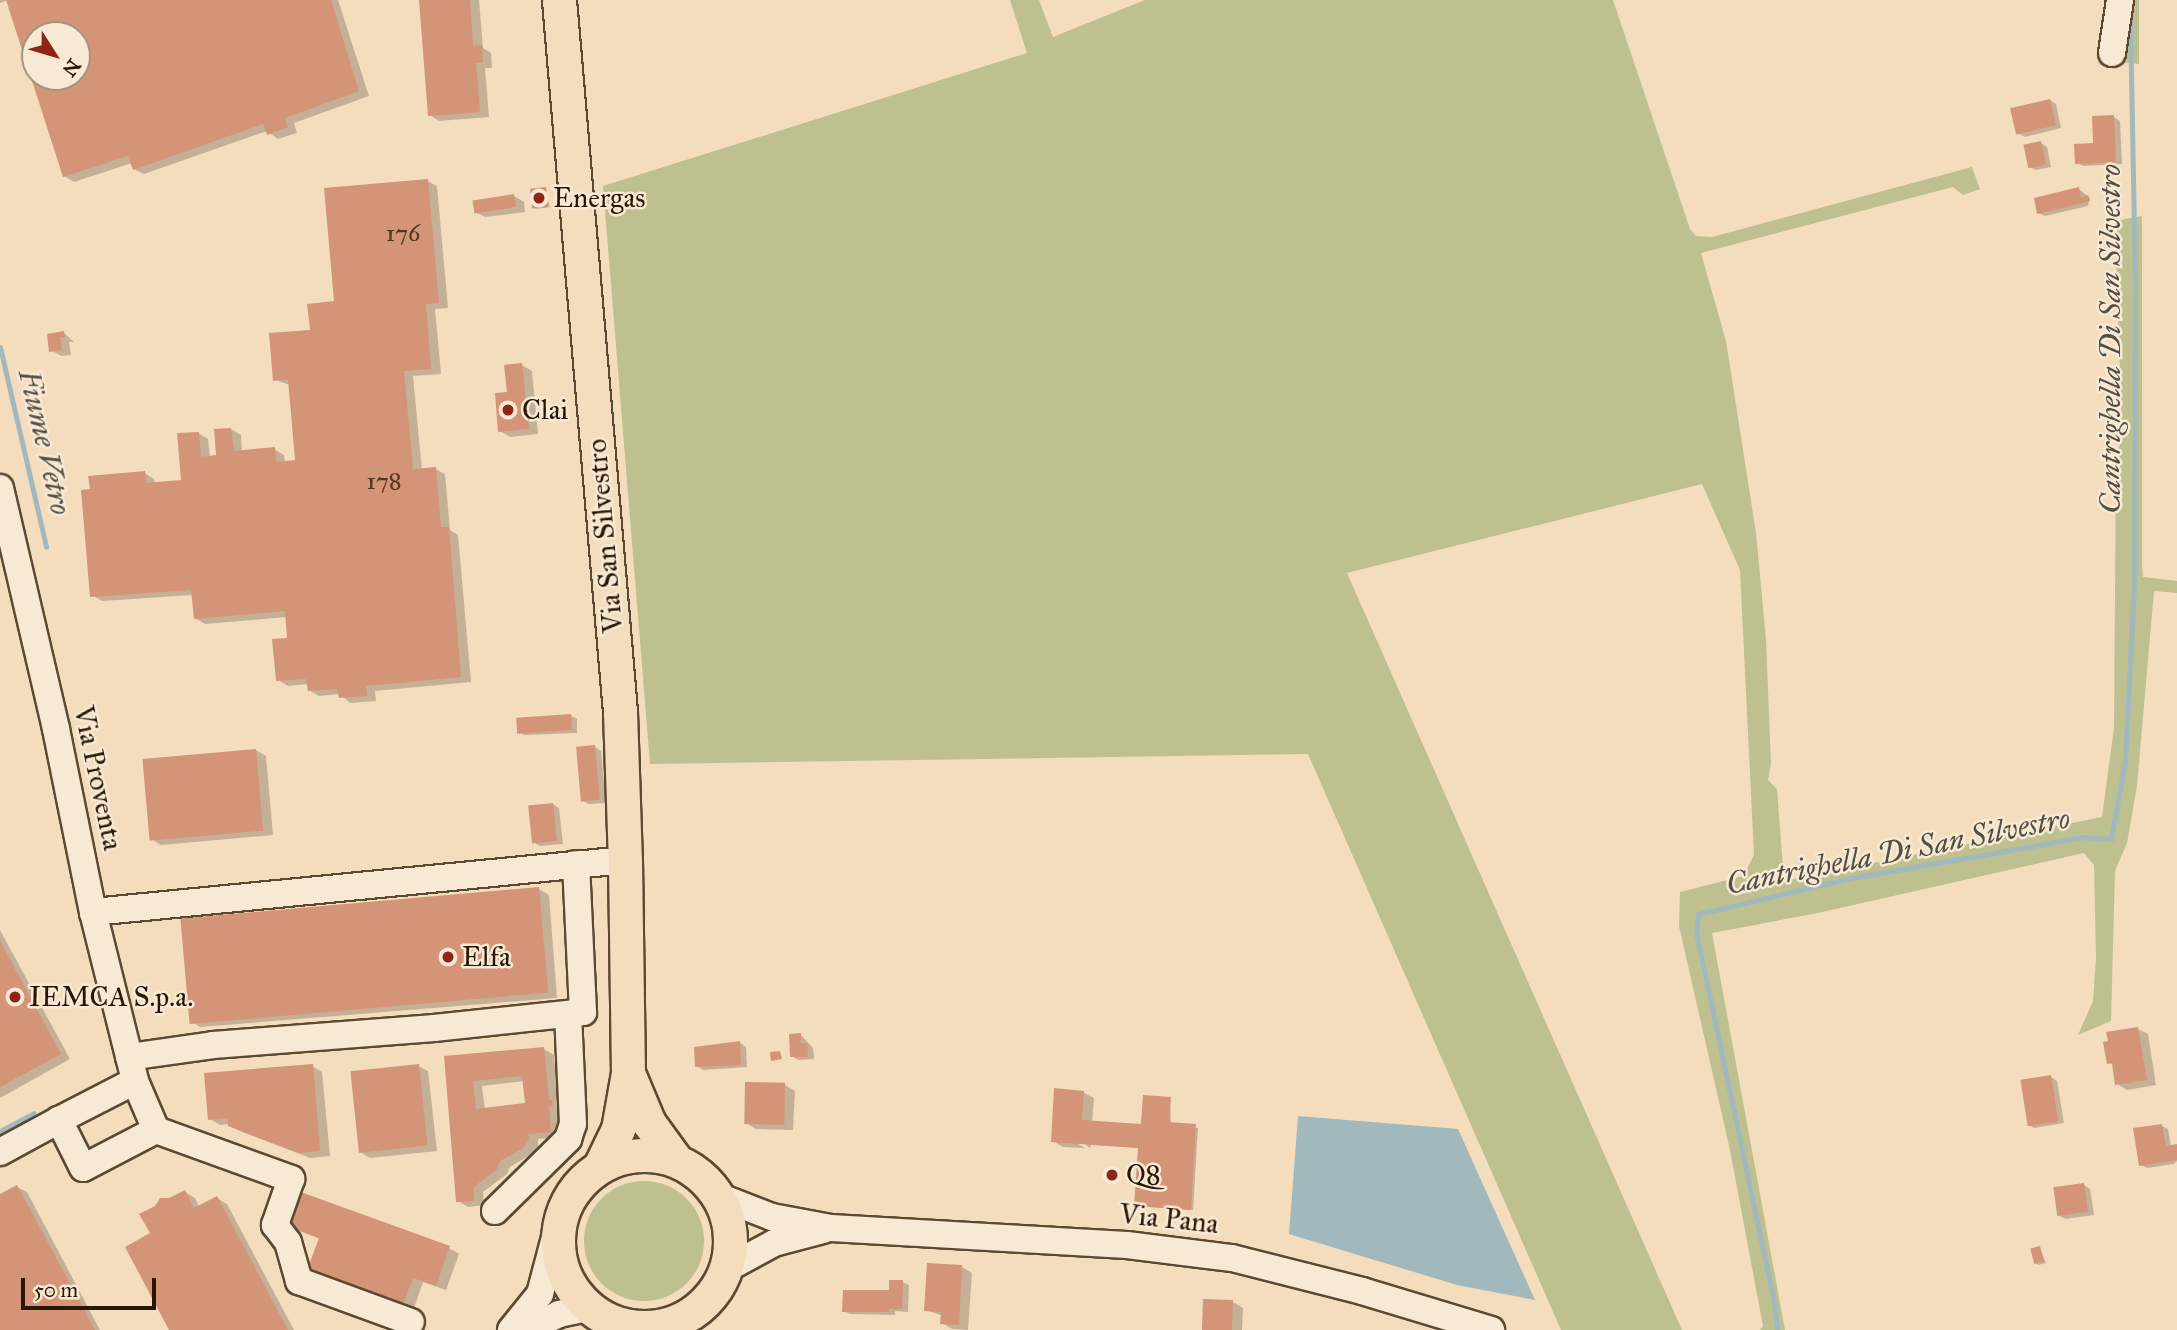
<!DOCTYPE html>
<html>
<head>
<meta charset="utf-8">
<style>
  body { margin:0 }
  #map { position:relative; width:2177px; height:1330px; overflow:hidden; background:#f4ddbd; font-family:"IM FELL Great Primer",serif }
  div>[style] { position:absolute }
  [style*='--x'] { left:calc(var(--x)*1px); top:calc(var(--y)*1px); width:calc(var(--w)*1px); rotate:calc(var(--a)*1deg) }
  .green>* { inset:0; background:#bec08f }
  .round { border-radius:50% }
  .water>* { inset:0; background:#a1b9bc }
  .shadow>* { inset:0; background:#0003 }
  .stream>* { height:5px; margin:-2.5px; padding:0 2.5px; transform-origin:2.5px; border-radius:2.5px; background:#a1b9bc }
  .building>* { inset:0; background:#d39477; transform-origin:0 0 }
  .roads { filter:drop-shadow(2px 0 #5b4932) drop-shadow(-2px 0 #5b4932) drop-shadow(0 2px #5b4932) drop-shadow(0 -2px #5b4932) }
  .minor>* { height:26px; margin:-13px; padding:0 13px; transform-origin:13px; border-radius:13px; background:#f8e9d4 }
  .major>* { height:33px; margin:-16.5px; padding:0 16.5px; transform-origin:16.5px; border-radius:16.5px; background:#f4ddbd }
  .major>.ring { margin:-16.5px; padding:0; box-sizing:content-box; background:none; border:33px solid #f4ddbd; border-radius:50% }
  .dots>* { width:19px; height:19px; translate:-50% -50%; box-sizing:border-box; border:4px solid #f8e9d4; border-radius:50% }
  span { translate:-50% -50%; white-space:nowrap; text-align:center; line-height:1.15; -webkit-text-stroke:5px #f8e9d4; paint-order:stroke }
  .number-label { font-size:24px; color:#533720 }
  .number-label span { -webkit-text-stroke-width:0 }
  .poi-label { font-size:28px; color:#281803 }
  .left { translate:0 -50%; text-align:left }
  .street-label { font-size:28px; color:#281803 }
  .water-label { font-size:30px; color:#525044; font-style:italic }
  .north { position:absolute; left:21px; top:21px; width:70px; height:70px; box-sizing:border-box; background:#f8e9d4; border:2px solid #a59580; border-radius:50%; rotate:127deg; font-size:19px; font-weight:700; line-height:28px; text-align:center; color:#281803 }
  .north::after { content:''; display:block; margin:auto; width:24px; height:32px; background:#8f2418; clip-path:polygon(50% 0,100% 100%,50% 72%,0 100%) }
  .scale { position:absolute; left:21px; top:1278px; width:135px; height:32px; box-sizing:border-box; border:4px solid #281803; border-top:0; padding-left:9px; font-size:21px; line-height:24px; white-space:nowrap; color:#281803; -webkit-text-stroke:5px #f8e9d4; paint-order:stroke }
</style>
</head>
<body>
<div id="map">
  <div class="green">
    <div style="clip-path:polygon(1010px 0,1039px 0,1053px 37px,1145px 0,1613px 0,1690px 229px,1696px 236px,1712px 237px,1972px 167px,1980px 189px,1963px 195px,1953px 187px,1701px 253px,1726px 341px,1756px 533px,1766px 639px,1771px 764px,1768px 780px,1777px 789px,1784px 881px,2102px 817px,2114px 728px,2116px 458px,2122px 436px,2115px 221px,2142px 216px,2142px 566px,2143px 577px,2177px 581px,2177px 593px,2154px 591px,2137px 786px,2127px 843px,2115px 871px,2111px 1021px,2078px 1035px,2093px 1001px,2096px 958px,2094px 865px,2084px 853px,1818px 913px,1712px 933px,1785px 1330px,1760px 1330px,1763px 1326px,1730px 1150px,1679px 926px,1680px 892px,1743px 876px,1754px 855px,1740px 570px,1702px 484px,1347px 573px,1682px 1330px,1561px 1330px,1308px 754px,650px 764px,603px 186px,1027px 53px)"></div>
    <div style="clip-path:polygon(2109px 0,2139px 0,2139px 64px,2105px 61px)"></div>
    <div class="round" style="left:584px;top:1181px;width:120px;height:120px"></div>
  </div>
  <div class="water">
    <div style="clip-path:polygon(1298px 1116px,1458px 1129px,1535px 1300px,1457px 1285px,1289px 1234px)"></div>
  </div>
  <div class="shadow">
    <div style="clip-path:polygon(evenodd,0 0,338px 0,369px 96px,294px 123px,297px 133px,278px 139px,267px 131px,144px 174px,134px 169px,132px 163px,74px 182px,64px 176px,8px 0,0 3px,0 0,35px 35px,77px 35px,77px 77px,35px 77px,35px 35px)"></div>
    <div style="clip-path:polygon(420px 0,479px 0,483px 48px,491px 53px,492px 68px,485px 68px,489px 117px,439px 121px,430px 115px)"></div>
    <div style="clip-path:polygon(2050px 100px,2056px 104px,2061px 128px,2025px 137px,2018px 133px)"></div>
    <div style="clip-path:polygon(2114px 117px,2120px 121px,2122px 164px,2083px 166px,2077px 163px)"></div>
    <div style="clip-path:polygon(2041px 143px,2047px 147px,2051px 167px,2036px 170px,2030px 167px)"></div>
    <div style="clip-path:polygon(427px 181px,437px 186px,448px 308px,435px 309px,441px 374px,413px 376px,422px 470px,435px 469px,445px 474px,450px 530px,458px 535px,471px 682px,375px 691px,376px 701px,350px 703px,340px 694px,319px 696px,309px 690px,309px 684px,288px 686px,278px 680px,289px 639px,287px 617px,205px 624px,195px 618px,193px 595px,102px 601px,92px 595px,145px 473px,154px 479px,155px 484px,183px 482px,198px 433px,208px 439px,210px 457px,218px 457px,231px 429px,241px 435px,242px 452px,274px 449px,284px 455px,285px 463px,297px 462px,290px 385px,275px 380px)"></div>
    <div style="clip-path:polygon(545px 189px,550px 207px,536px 209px,533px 207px)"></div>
    <div style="clip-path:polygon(2079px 189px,2090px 198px,2088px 206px,2045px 216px,2039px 213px)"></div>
    <div style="clip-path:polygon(514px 196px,524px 202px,525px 212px,485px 217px,475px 212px)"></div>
    <div style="clip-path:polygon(64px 333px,74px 342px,69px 342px,71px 355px,61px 356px,51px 350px,48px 336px)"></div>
    <div style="clip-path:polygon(522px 365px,532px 371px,538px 434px,510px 437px,500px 431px,509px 394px)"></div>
    <div style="clip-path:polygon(570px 715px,577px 719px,577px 733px,525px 735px,518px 732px)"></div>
    <div style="clip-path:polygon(595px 747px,601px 751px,606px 803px,589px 804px,583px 801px)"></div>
    <div style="clip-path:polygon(256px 750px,266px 756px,273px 835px,161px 845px,151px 839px)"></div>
    <div style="clip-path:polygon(553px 804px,559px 808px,563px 844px,540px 846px,533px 842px)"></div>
    <div style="clip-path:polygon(539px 889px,549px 895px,557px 998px,200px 1027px,190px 1021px)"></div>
    <div style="clip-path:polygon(0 930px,70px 1059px,0 1098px)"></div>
    <div style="clip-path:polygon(2138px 1029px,2148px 1034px,2156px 1085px,2127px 1090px,2117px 1084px,2113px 1064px,2108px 1063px)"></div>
    <div style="clip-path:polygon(801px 1035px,813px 1048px,814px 1059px,798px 1060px,792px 1056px)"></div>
    <div style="clip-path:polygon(740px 1043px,746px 1047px,747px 1067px,703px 1070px,697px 1066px)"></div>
    <div style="clip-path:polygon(evenodd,544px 1049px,554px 1055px,558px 1105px,562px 1107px,562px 1112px,558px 1112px,560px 1137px,538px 1139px,538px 1146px,533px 1153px,510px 1167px,507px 1174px,483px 1192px,484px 1205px,468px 1207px,458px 1201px,446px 1057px,544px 1049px,524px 1081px,527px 1105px,485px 1110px,482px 1086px,524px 1081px)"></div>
    <div style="clip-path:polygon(312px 1066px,322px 1072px,330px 1156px,310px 1158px,240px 1131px,230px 1124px,220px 1125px,210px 1119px)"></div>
    <div style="clip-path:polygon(418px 1066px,428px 1071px,437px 1151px,370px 1158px,360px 1152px)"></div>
    <div style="clip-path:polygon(2051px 1077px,2057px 1081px,2064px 1123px,2034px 1128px,2028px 1124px)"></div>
    <div style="clip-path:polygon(785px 1085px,795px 1091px,793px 1130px,756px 1129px,746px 1123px)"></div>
    <div style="clip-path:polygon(1084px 1093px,1094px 1098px,1092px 1122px,1143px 1125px,1170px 1099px,1171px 1124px,1198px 1128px,1193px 1210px,1138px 1206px,1140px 1148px,1091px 1145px,1090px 1148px,1085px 1144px,1078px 1144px,1085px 1148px,1063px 1147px,1053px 1141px)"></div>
    <div style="clip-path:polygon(2162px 1126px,2168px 1129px,2171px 1147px,2177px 1146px,2177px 1161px,2174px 1164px,2147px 1168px,2141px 1165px)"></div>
    <div style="clip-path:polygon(2084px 1185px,2090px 1189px,2094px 1215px,2066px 1219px,2059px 1216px)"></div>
    <div style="clip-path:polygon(17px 1187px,27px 1192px,100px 1330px,0 1330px,0 1196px)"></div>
    <div style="clip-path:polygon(185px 1192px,195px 1198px,199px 1207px,217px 1198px,227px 1204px,294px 1330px,171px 1330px,152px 1234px,170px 1200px)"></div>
    <div style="clip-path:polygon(287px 1225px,449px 1248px,459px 1254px,446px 1290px,423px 1282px,413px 1311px,318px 1278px,320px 1239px)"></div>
    <div style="clip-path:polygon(2040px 1248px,2046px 1263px,2038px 1265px,2035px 1263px)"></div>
    <div style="clip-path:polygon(962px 1267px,972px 1273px,968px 1330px,952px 1329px,942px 1323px,943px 1316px,926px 1310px)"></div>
    <div style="clip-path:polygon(902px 1282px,909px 1285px,908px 1312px,895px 1311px,895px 1315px,850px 1314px,844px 1311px,891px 1292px)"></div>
    <div style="clip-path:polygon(1233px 1302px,1243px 1308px,1242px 1330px,1203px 1330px)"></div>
  </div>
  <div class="stream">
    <div style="--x:0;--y:347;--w:205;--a:77"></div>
    <div style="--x:0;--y:1131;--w:38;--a:-28"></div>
    <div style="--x:1777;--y:1330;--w:28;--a:-96"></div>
    <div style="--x:1774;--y:1302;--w:379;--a:-101.9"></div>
    <div style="--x:1696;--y:931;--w:17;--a:-83"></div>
    <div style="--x:1698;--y:914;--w:152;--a:-13.3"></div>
    <div style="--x:1846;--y:879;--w:241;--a:-10"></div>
    <div style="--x:2083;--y:837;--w:28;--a:4"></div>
    <div style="--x:2111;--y:839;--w:79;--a:-79.8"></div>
    <div style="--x:2125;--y:761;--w:179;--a:-87.1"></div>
    <div style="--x:2134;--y:582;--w:301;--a:-89.8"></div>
    <div style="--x:2135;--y:281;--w:267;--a:-91.1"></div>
  </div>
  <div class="building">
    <div style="clip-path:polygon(evenodd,6px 0,331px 0,359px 91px,285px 118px,288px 127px,267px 135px,263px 124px,133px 170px,128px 156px,63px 177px,6px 0,35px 35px,77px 35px,77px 77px,35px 77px,35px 35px)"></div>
    <div style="clip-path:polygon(419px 0,470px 0,473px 46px,482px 45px,483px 63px,476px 63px,480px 112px,428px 116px)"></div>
    <div style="left:2050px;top:99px;width:27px;height:41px;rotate:77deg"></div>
    <div style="clip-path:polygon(2114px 115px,2116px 162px,2075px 164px,2074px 144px,2093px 143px,2092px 116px)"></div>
    <div style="left:2041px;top:141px;width:24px;height:18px;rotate:78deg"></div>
    <div style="clip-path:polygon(428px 179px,439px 303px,426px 304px,431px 369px,404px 371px,413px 469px,436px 467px,441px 527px,449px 527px,461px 677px,366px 686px,367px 696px,339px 698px,337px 689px,308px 691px,306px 679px,276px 681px,272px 639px,287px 638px,285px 611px,194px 619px,191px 590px,90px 597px,81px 490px,90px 489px,88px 476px,145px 471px,146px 483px,181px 480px,177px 433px,199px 432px,201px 457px,216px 455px,214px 429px,231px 428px,234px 451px,275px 447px,276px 462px,295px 460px,288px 379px,273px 381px,269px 333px,310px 330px,307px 304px,334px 301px,324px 188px)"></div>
    <div style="left:546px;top:187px;width:20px;height:16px;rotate:84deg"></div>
    <div style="clip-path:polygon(2079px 187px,2081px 197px,2088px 195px,2090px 201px,2037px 214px,2034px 198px)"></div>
    <div style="left:514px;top:194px;width:13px;height:42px;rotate:81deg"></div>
    <div style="clip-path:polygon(64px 331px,65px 337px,60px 337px,62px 350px,49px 352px,47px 334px)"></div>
    <div style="clip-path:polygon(522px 363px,529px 429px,498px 432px,495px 393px,507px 392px,504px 365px)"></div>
    <div style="left:571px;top:714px;width:16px;height:55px;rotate:86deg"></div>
    <div style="left:595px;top:745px;width:55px;height:19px;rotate:85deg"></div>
    <div style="left:256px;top:749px;width:82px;height:114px;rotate:85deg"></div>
    <div style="left:553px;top:803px;width:38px;height:25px;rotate:84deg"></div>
    <div style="left:539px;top:887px;width:106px;height:360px;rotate:85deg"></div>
    <div style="clip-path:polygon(0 941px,61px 1054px,0 1087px)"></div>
    <div style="clip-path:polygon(2138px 1027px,2147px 1080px,2115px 1085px,2112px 1063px,2107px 1064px,2103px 1042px,2108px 1041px,2106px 1032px)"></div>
    <div style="clip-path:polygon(801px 1033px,801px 1043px,807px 1043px,808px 1057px,790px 1057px,789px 1034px)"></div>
    <div style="clip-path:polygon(740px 1041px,741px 1065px,695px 1067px,694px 1047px)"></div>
    <div style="clip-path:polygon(evenodd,544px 1047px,549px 1100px,552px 1100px,553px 1107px,549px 1107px,551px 1132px,528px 1134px,529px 1140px,523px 1148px,500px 1161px,497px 1169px,474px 1187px,474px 1201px,456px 1202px,444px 1056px,544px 1047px,522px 1076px,525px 1103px,476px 1109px,473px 1081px,522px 1076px)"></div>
    <div style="clip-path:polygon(780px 1051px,782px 1059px,771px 1061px,770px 1052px)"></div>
    <div style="clip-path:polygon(313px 1064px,320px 1151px,299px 1153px,228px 1126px,228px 1118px,208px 1120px,204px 1073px)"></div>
    <div style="left:419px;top:1064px;width:82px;height:69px;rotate:84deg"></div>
    <div style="left:2051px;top:1075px;width:47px;height:31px;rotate:81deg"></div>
    <div style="left:745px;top:1082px;width:40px;height:42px;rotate:1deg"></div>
    <div style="clip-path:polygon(1054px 1088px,1084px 1091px,1082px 1120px,1141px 1124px,1143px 1095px,1171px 1097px,1169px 1122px,1196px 1124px,1191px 1210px,1134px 1206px,1138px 1148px,1051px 1142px)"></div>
    <div style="clip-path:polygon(2162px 1124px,2166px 1146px,2177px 1144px,2177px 1160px,2139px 1166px,2133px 1128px)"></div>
    <div style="left:2084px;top:1183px;width:29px;height:31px;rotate:82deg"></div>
    <div style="clip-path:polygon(17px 1185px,95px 1330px,0 1330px,0 1194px)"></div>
    <div style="clip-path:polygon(185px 1190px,194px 1208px,217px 1196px,288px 1330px,169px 1330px,125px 1247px,150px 1233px,139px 1214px,155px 1206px,160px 1198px,169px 1198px)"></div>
    <div style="clip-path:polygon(298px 1191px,450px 1246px,436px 1286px,413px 1278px,402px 1306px,306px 1273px,319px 1238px,285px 1226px)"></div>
    <div style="left:2040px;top:1246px;width:16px;height:10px;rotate:76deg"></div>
    <div style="clip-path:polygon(927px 1263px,962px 1265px,959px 1325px,940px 1324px,941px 1312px,924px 1311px)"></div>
    <div style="clip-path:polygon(889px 1280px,903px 1280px,902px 1309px,889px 1309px,889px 1312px,842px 1312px,843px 1290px,889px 1290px)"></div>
    <div style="left:1203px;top:1299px;width:30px;height:31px;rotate:2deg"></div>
  </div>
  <div class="roads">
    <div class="minor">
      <div style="--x:2112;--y:53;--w:54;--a:-81.4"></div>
      <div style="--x:0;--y:488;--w:247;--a:76.9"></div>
      <div style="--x:56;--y:729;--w:187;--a:78.6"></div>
      <div style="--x:93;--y:912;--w:174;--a:76"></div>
      <div style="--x:135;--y:1081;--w:53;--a:66.8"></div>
      <div style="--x:156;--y:1130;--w:82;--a:152.5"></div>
      <div style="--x:83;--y:1168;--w:54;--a:-116.6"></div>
      <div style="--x:59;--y:1120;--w:85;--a:-27.2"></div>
      <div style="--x:93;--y:912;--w:535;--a:-5.58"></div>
      <div style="--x:129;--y:1057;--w:85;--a:-8.1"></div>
      <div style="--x:213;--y:1045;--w:222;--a:-4.4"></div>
      <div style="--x:434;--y:1028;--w:150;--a:-6.1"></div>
      <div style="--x:583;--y:1012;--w:148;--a:-92.7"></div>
      <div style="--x:156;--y:1130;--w:144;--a:19.9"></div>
      <div style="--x:291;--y:1179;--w:49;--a:109.2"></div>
      <div style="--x:275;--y:1225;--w:21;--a:53"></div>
      <div style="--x:288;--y:1242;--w:41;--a:74.2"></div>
      <div style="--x:299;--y:1281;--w:119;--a:20.1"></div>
      <div style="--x:0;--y:1152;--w:67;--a:-28.5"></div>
      <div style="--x:718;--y:1196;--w:58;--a:21.3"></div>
      <div style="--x:772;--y:1217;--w:60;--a:10.6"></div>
      <div style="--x:831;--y:1228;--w:296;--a:3.3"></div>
      <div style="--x:1127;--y:1245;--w:106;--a:7.1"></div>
      <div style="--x:1232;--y:1258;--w:134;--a:14.2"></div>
      <div style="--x:1362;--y:1291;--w:135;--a:16.8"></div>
      <div style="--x:495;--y:1211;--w:103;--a:-44.6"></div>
      <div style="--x:568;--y:1139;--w:16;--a:-72"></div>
      <div style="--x:573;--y:1124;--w:110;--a:-92.6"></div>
      <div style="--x:726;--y:1269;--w:55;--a:-28.4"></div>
      <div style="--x:774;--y:1243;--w:51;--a:-14.9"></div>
      <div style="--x:511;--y:1330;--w:46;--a:-51.1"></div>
      <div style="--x:540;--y:1294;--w:74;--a:-75.2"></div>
      <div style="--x:525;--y:1330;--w:38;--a:-25"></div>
      <div style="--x:559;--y:1314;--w:30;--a:-12"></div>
    </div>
    <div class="major">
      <div style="--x:559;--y:0;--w:715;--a:85.1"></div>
      <div style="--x:620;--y:712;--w:148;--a:88.1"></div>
      <div style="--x:625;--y:860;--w:213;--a:89.2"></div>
      <div style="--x:628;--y:1073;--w:57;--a:100.1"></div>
      <div style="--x:618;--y:1129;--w:41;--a:115.9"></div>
      <div style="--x:628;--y:1073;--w:54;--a:67.2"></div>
      <div style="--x:649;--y:1123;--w:46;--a:53.9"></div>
      <div class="ring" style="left:558px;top:1155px;width:139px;height:139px"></div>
    </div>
  </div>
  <div class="dots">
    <div style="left:539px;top:198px;background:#8f2418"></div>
    <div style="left:508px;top:410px;background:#8f2418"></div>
    <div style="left:448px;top:957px;background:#8f2418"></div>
    <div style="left:15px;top:997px;background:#8f2418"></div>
    <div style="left:1112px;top:1175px;background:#8f2418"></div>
  </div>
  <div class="number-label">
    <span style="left:403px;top:234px">176</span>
    <span style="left:384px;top:482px">178</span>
  </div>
  <div class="poi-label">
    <span class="left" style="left:553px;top:198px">Energas</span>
    <span class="left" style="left:522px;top:410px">Clai</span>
    <span class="left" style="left:462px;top:957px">Elfa</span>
    <span class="left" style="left:29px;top:997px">IEMCA S.p.a.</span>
    <span class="left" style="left:1126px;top:1175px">Q8</span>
  </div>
  <div class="street-label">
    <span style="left:605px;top:536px;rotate:-95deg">Via San Silvestro</span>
    <span style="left:98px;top:778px;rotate:78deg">Via Proventa</span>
    <span style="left:1169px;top:1219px;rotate:6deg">Via Pana</span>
  </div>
  <div class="water-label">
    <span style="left:2110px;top:339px;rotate:-90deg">Cantrighella Di San Silvestro</span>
    <span style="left:45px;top:442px;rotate:77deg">Fiume Vetro</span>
    <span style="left:1898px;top:851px;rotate:-11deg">Cantrighella Di San Silvestro</span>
  </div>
  <div class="north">N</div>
  <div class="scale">50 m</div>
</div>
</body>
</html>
